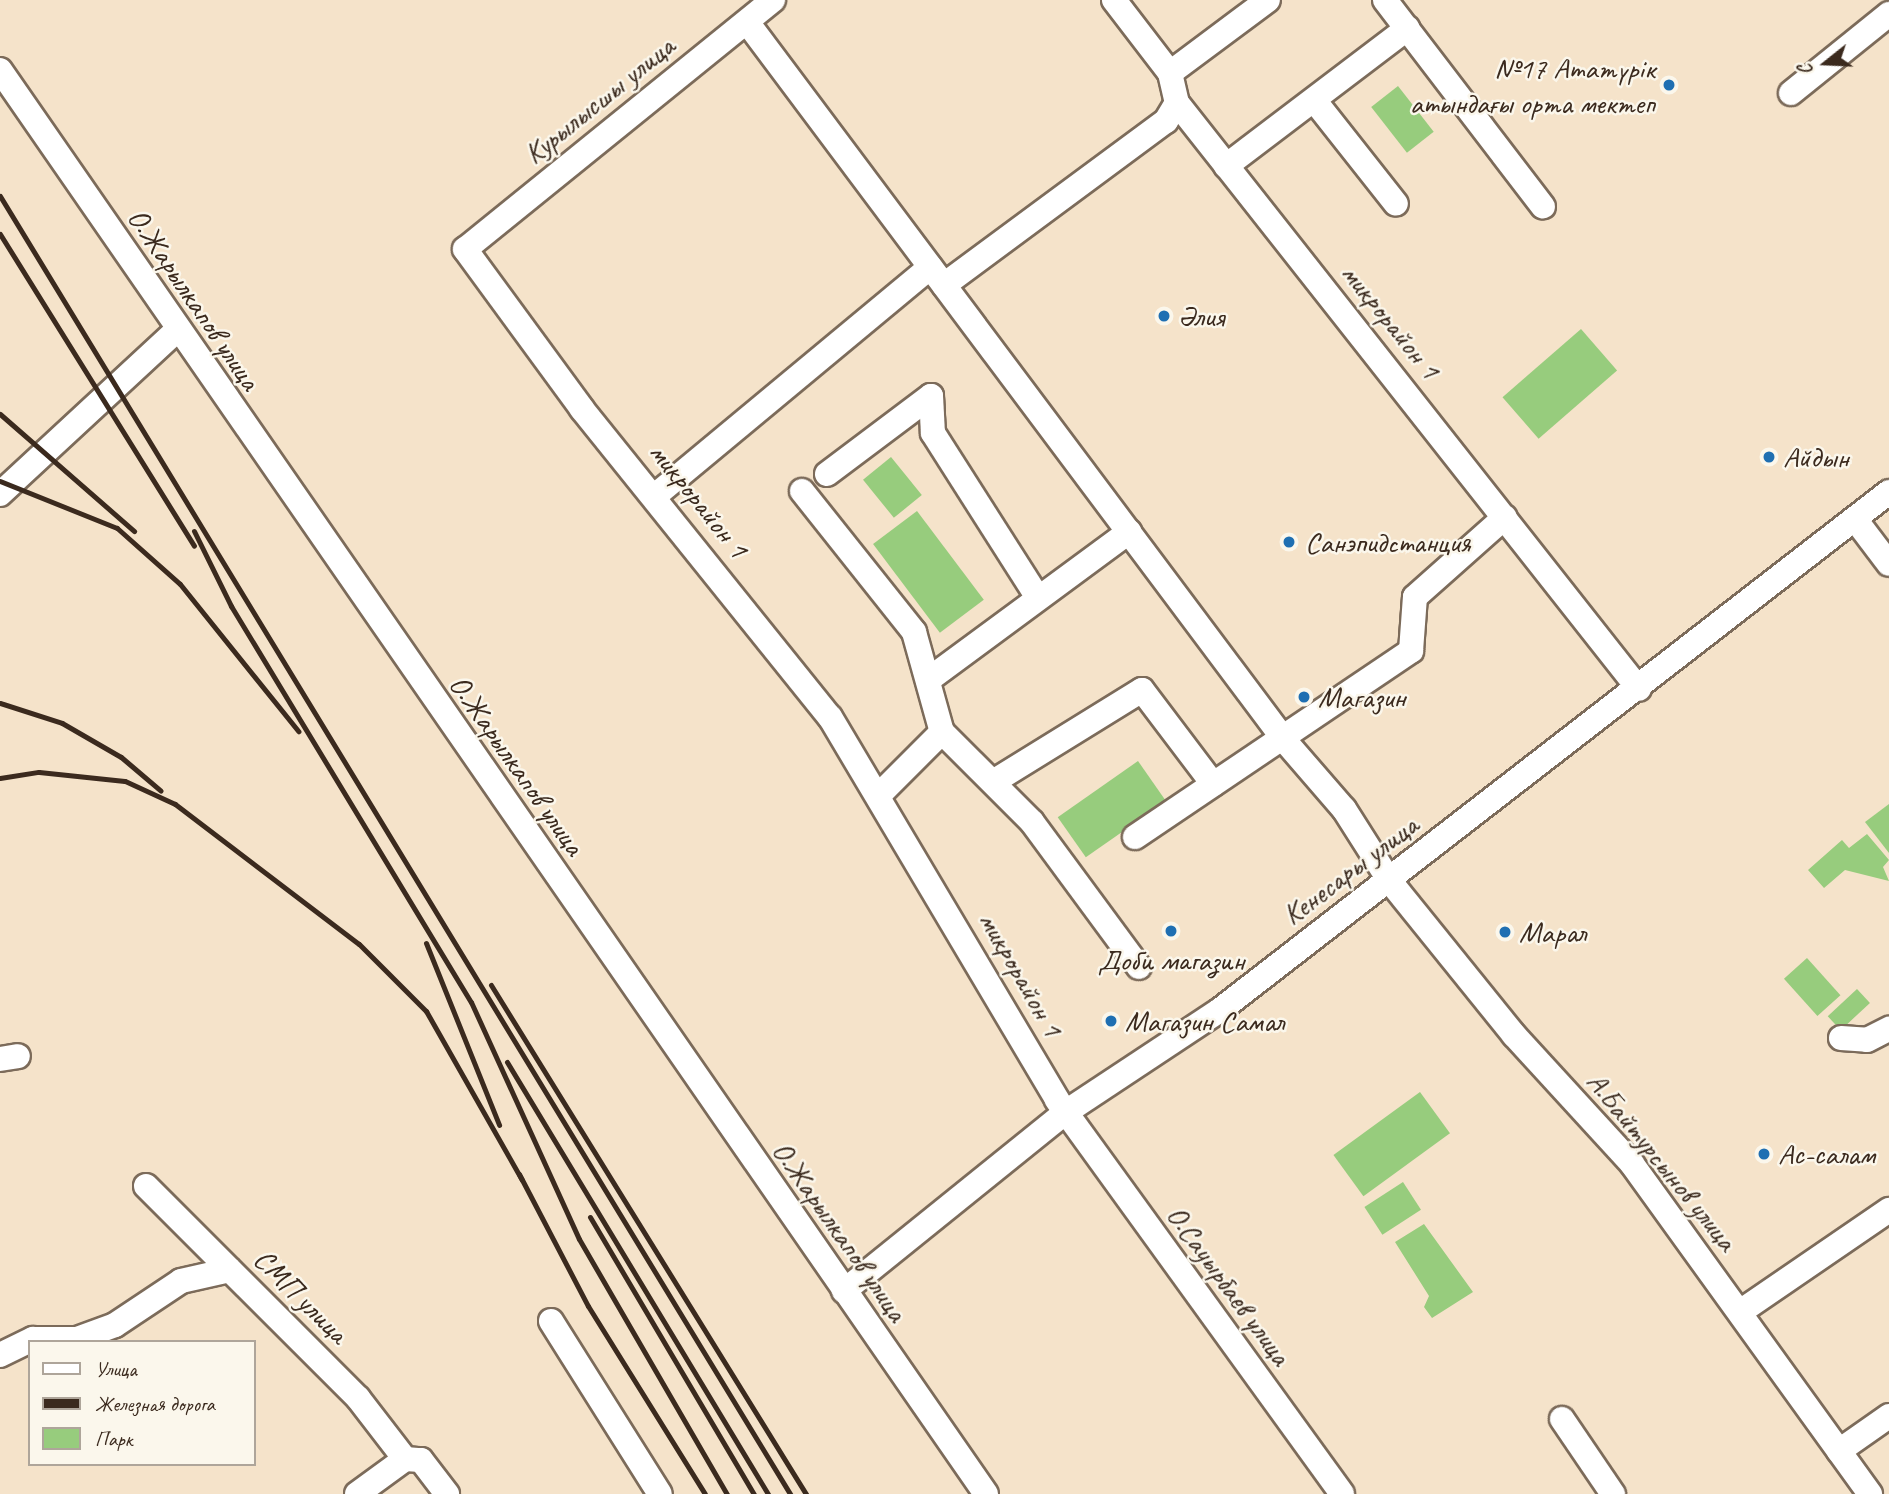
<!DOCTYPE html>
<html>
<head>
<meta charset="utf-8">
<style>
  body { margin:0 }
  #map { position:relative; width:1889px; height:1494px; overflow:hidden; background:#f5e3ca; font-family:Caveat,sans-serif }
  div>[style] { position:absolute }
  [style*='--x'] { left:calc(var(--x)*1px); top:calc(var(--y)*1px); width:calc(var(--w)*1px); rotate:calc(var(--a)*1deg) }
  .green>* { inset:0; background:#97cc7d; transform-origin:0 0 }
  .roads { filter:drop-shadow(2px 0 #7c6b5a) drop-shadow(-2px 0 #7c6b5a) drop-shadow(0 2px #7c6b5a) drop-shadow(0 -2px #7c6b5a) }
  .minor>* { height:24px; margin:-12px; padding:0 12px; transform-origin:12px; border-radius:12px; background:#fff }
  .rail>* { height:5px; margin:-2.5px; padding:0 2.5px; transform-origin:2.5px; border-radius:2.5px; background:#3b2a1e }
  .dots>* { width:19px; height:19px; translate:-50% -50%; box-sizing:border-box; border:4px solid #fbf7ec; border-radius:50% }
  span { translate:-50% -50%; white-space:nowrap; text-align:center; line-height:1.15; -webkit-text-stroke:5px #fbf7ec; paint-order:stroke }
  .poi-label { font-size:30px; color:#3b2a1e }
  .right { translate:-100% -50%; text-align:right }
  .left { translate:0 -50%; text-align:left }
  .street-label { font-size:30px; color:#3b2a1e }
  .legend { position:absolute; left:28px; top:1340px; width:228px; height:126px; box-sizing:border-box; background:#fbf7ec; border:2px solid #aea59a; margin:0; padding:9px 12px; list-style:none; font-size:21px; color:#3b2a1e }
  .legend li { display:flex; align-items:center; gap:14px; height:35px }
  .legend b { width:35px; border:2px solid #aea59a }
  .north { position:absolute; left:1791px; top:28px; width:70px; height:70px; -webkit-text-stroke:5px #fbf7ec; paint-order:stroke; rotate:252deg; font-size:19px; font-weight:700; line-height:28px; text-align:center; color:#3b2a1e }
  .north::after { content:''; display:block; margin:auto; width:24px; height:32px; background:#3b2a1e; clip-path:polygon(50% 0,100% 100%,50% 72%,0 100%) }
</style>
</head>
<body>
<div id="map">
  <div class="green">
    <div style="left:1398px;top:86px;width:58px;height:34px;rotate:52deg"></div>
    <div style="left:1581px;top:329px;width:55px;height:104px;rotate:49deg"></div>
    <div style="left:891px;top:457px;width:49px;height:36px;rotate:51deg"></div>
    <div style="left:917px;top:511px;width:111px;height:55px;rotate:53deg"></div>
    <div style="left:1138px;top:761px;width:49px;height:98px;rotate:55deg"></div>
    <div style="clip-path:polygon(1889px 804px,1889px 853px,1865px 822px)"></div>
    <div style="clip-path:polygon(1867px 834px,1889px 860px,1883px 867px,1889px 881px,1845px 870px,1824px 888px,1808px 870px,1842px 840px,1849px 848px)"></div>
    <div style="left:1807px;top:958px;width:50px;height:31px;rotate:48deg"></div>
    <div style="left:1857px;top:989px;width:19px;height:40px;rotate:47deg"></div>
    <div style="left:1420px;top:1092px;width:51px;height:107px;rotate:54deg"></div>
    <div style="left:1403px;top:1182px;width:33px;height:46px;rotate:57deg"></div>
    <div style="clip-path:polygon(1424px 1224px,1473px 1292px,1432px 1318px,1424px 1307px,1429px 1296px,1395px 1242px)"></div>
  </div>
  <div class="roads">
    <div class="minor">
      <div style="--x:773;--y:0;--w:396;--a:141"></div>
      <div style="--x:465;--y:249;--w:198;--a:53.8"></div>
      <div style="--x:582;--y:409;--w:395;--a:51.2"></div>
      <div style="--x:830;--y:717;--w:445;--a:59.3"></div>
      <div style="--x:1057;--y:1100;--w:486;--a:54.1"></div>
      <div style="--x:1114;--y:0;--w:92;--a:52.5"></div>
      <div style="--x:1170;--y:73;--w:31;--a:77"></div>
      <div style="--x:1177;--y:103;--w:746;--a:51.75"></div>
      <div style="--x:1385;--y:0;--w:260;--a:52.6"></div>
      <div style="--x:747;--y:22;--w:898;--a:53.19"></div>
      <div style="--x:1285;--y:741;--w:90;--a:49.1"></div>
      <div style="--x:1344;--y:809;--w:84;--a:57.6"></div>
      <div style="--x:1389;--y:880;--w:199;--a:51.1"></div>
      <div style="--x:1514;--y:1035;--w:175;--a:47.5"></div>
      <div style="--x:1632;--y:1164;--w:407;--a:54.2"></div>
      <div style="--x:0;--y:70;--w:1732;--a:55.3"></div>
      <div style="--x:1170;--y:73;--w:122;--a:-36.7"></div>
      <div style="--x:1791;--y:93;--w:126;--a:-38.9"></div>
      <div style="--x:1314;--y:100;--w:132;--a:51.7"></div>
      <div style="--x:1226;--y:166;--w:228;--a:-37.2"></div>
      <div style="--x:944;--y:285;--w:276;--a:-36.5"></div>
      <div style="--x:1166;--y:121;--w:21;--a:-59"></div>
      <div style="--x:827;--y:474;--w:130;--a:-36.9"></div>
      <div style="--x:931;--y:396;--w:37;--a:87"></div>
      <div style="--x:933;--y:433;--w:193;--a:57.5"></div>
      <div style="--x:802;--y:491;--w:180;--a:51.5"></div>
      <div style="--x:914;--y:632;--w:104;--a:74.4"></div>
      <div style="--x:0;--y:494;--w:241;--a:-42.8"></div>
      <div style="--x:657;--y:494;--w:355;--a:-39.7"></div>
      <div style="--x:1855;--y:519;--w:56;--a:52.9"></div>
      <div style="--x:928;--y:680;--w:250;--a:-36.4"></div>
      <div style="--x:993;--y:782;--w:175;--a:-31.7"></div>
      <div style="--x:1142;--y:690;--w:118;--a:52.9"></div>
      <div style="--x:879;--y:795;--w:89;--a:-45"></div>
      <div style="--x:942;--y:732;--w:127;--a:45"></div>
      <div style="--x:1032;--y:822;--w:180;--a:53.6"></div>
      <div style="--x:1135;--y:837;--w:333;--a:-34"></div>
      <div style="--x:1411;--y:651;--w:54;--a:-85.8"></div>
      <div style="--x:1415;--y:597;--w:120;--a:-41.6"></div>
      <div style="--x:1841;--y:1038;--w:26;--a:4"></div>
      <div style="--x:1867;--y:1040;--w:25;--a:-27"></div>
      <div style="--x:0;--y:1059;--w:18;--a:-9"></div>
      <div style="--x:146;--y:1186;--w:300;--a:45"></div>
      <div style="--x:358;--y:1398;--w:77;--a:52.4"></div>
      <div style="--x:844;--y:1291;--w:285;--a:-38.9"></div>
      <div style="--x:1066;--y:1112;--w:185;--a:-33.5"></div>
      <div style="--x:1220;--y:1010;--w:846;--a:-37.75"></div>
      <div style="--x:1740;--y:1312;--w:181;--a:-34.4"></div>
      <div style="--x:551;--y:1321;--w:204;--a:57.8"></div>
      <div style="--x:0;--y:1355;--w:37;--a:-26"></div>
      <div style="--x:33;--y:1339;--w:44;--a:0"></div>
      <div style="--x:77;--y:1339;--w:40;--a:-20.2"></div>
      <div style="--x:115;--y:1325;--w:79;--a:-33.7"></div>
      <div style="--x:181;--y:1281;--w:50;--a:-12.7"></div>
      <div style="--x:1562;--y:1419;--w:91;--a:55.8"></div>
      <div style="--x:1839;--y:1451;--w:61;--a:-35"></div>
      <div style="--x:357;--y:1494;--w:59;--a:-36.1"></div>
      <div style="--x:405;--y:1459;--w:16;--a:4"></div>
      <div style="--x:421;--y:1460;--w:43;--a:52.6"></div>
    </div>
  </div>
  <div class="rail">
    <div style="--x:0;--y:196;--w:1520;--a:58.67"></div>
    <div style="--x:0;--y:234;--w:367;--a:58.1"></div>
    <div style="--x:0;--y:414;--w:178;--a:41.1"></div>
    <div style="--x:0;--y:481;--w:126;--a:21.9"></div>
    <div style="--x:117;--y:528;--w:84;--a:41.6"></div>
    <div style="--x:180;--y:584;--w:189;--a:51.2"></div>
    <div style="--x:194;--y:531;--w:84;--a:63.7"></div>
    <div style="--x:231;--y:606;--w:463;--a:58.8"></div>
    <div style="--x:471;--y:1002;--w:260;--a:65.5"></div>
    <div style="--x:579;--y:1239;--w:295;--a:59.9"></div>
    <div style="--x:0;--y:703;--w:65;--a:17.9"></div>
    <div style="--x:62;--y:723;--w:68;--a:30"></div>
    <div style="--x:121;--y:757;--w:52;--a:40.4"></div>
    <div style="--x:0;--y:778;--w:39;--a:-9"></div>
    <div style="--x:39;--y:772;--w:86;--a:6"></div>
    <div style="--x:125;--y:781;--w:55;--a:24.7"></div>
    <div style="--x:175;--y:804;--w:231;--a:37.3"></div>
    <div style="--x:359;--y:944;--w:95;--a:45"></div>
    <div style="--x:426;--y:1011;--w:194;--a:60.4"></div>
    <div style="--x:426;--y:943;--w:196;--a:68.1"></div>
    <div style="--x:491;--y:985;--w:599;--a:58.25"></div>
    <div style="--x:507;--y:1062;--w:505;--a:58.86"></div>
    <div style="--x:519;--y:1174;--w:149;--a:62.4"></div>
    <div style="--x:588;--y:1306;--w:221;--a:58.1"></div>
    <div style="--x:590;--y:1217;--w:322;--a:59.4"></div>
  </div>
  <div class="dots">
    <div style="left:1669px;top:85px;background:#1f6fb2"></div>
    <div style="left:1164px;top:316px;background:#1f6fb2"></div>
    <div style="left:1769px;top:457px;background:#1f6fb2"></div>
    <div style="left:1289px;top:542px;background:#1f6fb2"></div>
    <div style="left:1304px;top:697px;background:#1f6fb2"></div>
    <div style="left:1171px;top:931px;background:#1f6fb2"></div>
    <div style="left:1505px;top:932px;background:#1f6fb2"></div>
    <div style="left:1111px;top:1021px;background:#1f6fb2"></div>
    <div style="left:1764px;top:1154px;background:#1f6fb2"></div>
  </div>
  <div class="poi-label">
    <span class="right" style="left:1655px;top:85px">№17 Ататүрік<br>атындағы орта мектеп</span>
    <span class="left" style="left:1178px;top:316px">Әлия</span>
    <span class="left" style="left:1783px;top:457px">Айдын</span>
    <span class="left" style="left:1305px;top:542px">Санэпидстанция</span>
    <span class="left" style="left:1318px;top:697px">Магазин</span>
    <span class="left" style="left:1519px;top:932px">Марал</span>
    <span style="left:1171px;top:960px">Доби магазин</span>
    <span class="left" style="left:1125px;top:1021px">Магазин Самал</span>
    <span class="left" style="left:1778px;top:1154px">Ас-салам</span>
  </div>
  <div class="street-label">
    <span style="left:599px;top:100px;rotate:-39deg">Курылысшы улица</span>
    <span style="left:194px;top:299px;rotate:56deg">О.Жарылкапов улица</span>
    <span style="left:1391px;top:321px;rotate:51deg">микрорайон 1</span>
    <span style="left:699px;top:500px;rotate:51deg">микрорайон 1</span>
    <span style="left:517px;top:765px;rotate:55deg">О.Жарылкапов улица</span>
    <span style="left:1350px;top:870px;rotate:-37deg">Кенесары улица</span>
    <span style="left:1021px;top:974px;rotate:60deg">микрорайон 1</span>
    <span style="left:1662px;top:1161px;rotate:51deg">А.Байтурсынов улица</span>
    <span style="left:840px;top:1231px;rotate:55deg">О.Жарылкапов улица</span>
    <span style="left:1229px;top:1285px;rotate:54deg">О.Сауырбаев улица</span>
    <span style="left:301px;top:1296px;rotate:45deg">СМП улица</span>
  </div>
  <ul class="legend">
  <li><b style="height:9px;background:#fff"></b>Улица</li>
  <li><b style="height:9px;background:#3b2a1e"></b>Железная дорога</li>
  <li><b style="height:19px;background:#97cc7d"></b>Парк</li>
  </ul>
  <div class="north">С</div>
</div>
</body>
</html>
